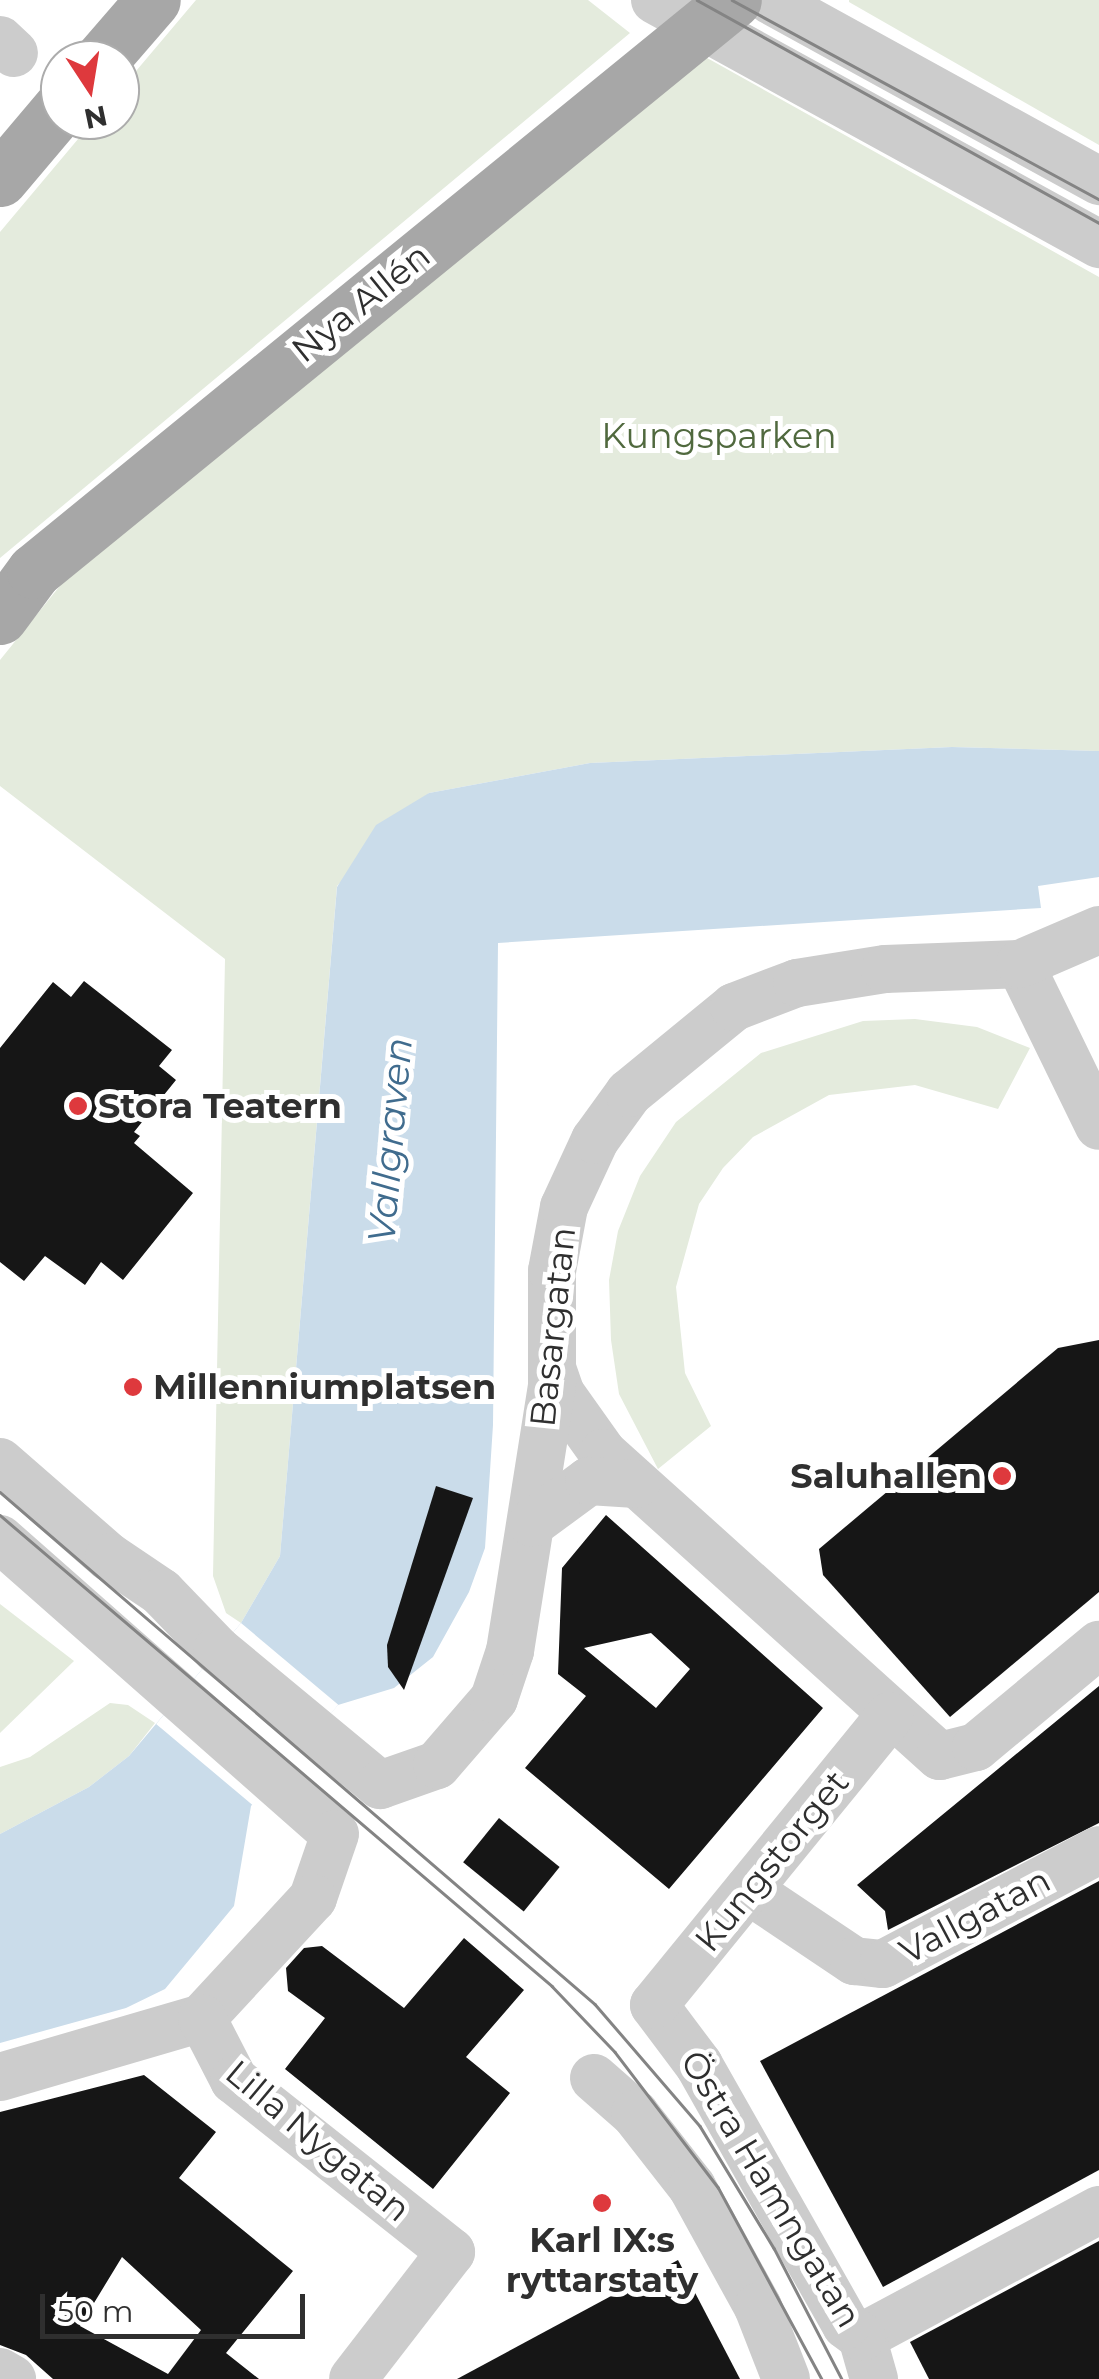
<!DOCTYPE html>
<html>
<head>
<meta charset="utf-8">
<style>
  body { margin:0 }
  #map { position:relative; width:1099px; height:2379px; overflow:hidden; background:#fff; font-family:Montserrat,sans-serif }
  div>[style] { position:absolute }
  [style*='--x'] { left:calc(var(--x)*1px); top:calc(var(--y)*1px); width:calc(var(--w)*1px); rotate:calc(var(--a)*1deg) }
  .green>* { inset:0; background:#e4ebdd }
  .water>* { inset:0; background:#cadcea }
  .pier>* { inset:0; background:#fff; transform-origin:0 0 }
  .building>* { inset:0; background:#161616; transform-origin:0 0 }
  .minor>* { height:48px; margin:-24px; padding:0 24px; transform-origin:24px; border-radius:24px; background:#ccc }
  .major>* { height:55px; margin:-27.5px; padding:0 27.5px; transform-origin:27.5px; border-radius:27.5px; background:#a7a7a7 }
  .tram>* { height:2.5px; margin:-1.25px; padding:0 1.25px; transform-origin:1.25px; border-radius:1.25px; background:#848484 }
  .dots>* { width:28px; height:28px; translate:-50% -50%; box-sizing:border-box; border:5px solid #fff; border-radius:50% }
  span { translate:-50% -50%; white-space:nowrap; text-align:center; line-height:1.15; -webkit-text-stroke:10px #fff; paint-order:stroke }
  .street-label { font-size:35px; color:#2f2f2f }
  .park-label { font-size:35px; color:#50693e }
  .poi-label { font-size:35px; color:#2f2f2f; font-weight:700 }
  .left { translate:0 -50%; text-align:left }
  .right { translate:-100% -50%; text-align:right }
  .water-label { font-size:38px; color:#406c8e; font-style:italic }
  .north { position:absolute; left:40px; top:40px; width:100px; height:100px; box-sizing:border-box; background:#fff; border:2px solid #acacac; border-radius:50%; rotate:168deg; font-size:28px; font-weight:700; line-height:40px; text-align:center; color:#2f2f2f }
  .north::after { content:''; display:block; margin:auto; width:35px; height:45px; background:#de393d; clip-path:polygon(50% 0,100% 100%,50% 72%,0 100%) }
  .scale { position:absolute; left:40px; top:2294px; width:265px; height:45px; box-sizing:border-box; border:5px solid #2f2f2f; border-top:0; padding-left:12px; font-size:30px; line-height:35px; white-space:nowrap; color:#2f2f2f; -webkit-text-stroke:8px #fff; paint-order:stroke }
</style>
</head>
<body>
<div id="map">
  <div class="green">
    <div style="clip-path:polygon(196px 0,588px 0,630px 33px,0 558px,0 232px,94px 120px,120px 120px,120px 90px)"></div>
    <div style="clip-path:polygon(849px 0,1099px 0,1099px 145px,849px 2px)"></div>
    <div style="clip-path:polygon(682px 44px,1099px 277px,1099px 751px,952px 747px,590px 763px,429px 793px,337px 886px,280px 1556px,241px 1623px,226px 1613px,213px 1576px,225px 959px,0 786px,0 660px,93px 545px)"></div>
    <div style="clip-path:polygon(915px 1019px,977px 1027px,1030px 1048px,998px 1109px,915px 1085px,829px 1095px,753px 1137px,723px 1168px,699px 1204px,676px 1287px,685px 1373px,711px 1426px,658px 1469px,619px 1394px,611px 1340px,609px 1280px,618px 1231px,640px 1176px,676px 1122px,761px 1053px,863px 1021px)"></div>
    <div style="clip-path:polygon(0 1604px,74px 1661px,0 1733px)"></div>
    <div style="clip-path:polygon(110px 1703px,128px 1705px,155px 1723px,129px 1756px,89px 1787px,0 1834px,0 1767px,30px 1757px)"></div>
  </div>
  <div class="water">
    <div style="clip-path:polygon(952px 747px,1099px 751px,1099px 877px,1038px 886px,1041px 908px,498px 943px,493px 1425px,485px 1548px,469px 1592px,433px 1657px,394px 1688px,338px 1705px,251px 1806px,234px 1906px,165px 1989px,126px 2008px,0 2043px,0 1834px,89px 1787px,129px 1756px,241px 1623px,280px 1556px,337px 887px,376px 825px,429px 793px,590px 763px)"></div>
  </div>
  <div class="pier">
    <div style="left:241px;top:1623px;width:127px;height:132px;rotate:40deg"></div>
  </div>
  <div class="building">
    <div style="clip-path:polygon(84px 981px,172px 1050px,159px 1066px,176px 1080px,134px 1132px,140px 1136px,134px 1143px,193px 1193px,123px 1280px,101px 1262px,85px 1285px,45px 1256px,24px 1281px,0 1262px,0 1048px,53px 982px,71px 997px)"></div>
    <div style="clip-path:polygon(1099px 1340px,1099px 1592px,950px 1717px,823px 1575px,819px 1549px,1058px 1348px)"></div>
    <div style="clip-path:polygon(436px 1486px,473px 1498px,404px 1690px,388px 1667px,387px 1645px)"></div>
    <div style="clip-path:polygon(evenodd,606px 1515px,823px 1708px,669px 1889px,525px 1768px,586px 1696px,558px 1674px,562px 1568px,606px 1515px,651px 1633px,690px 1669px,656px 1708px,584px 1648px,651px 1633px)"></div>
    <div style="clip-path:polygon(1099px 1686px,1099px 1823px,888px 1930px,885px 1911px,857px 1885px)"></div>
    <div style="left:499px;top:1818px;width:78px;height:57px;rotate:39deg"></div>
    <div style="clip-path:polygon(1099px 1881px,1099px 2170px,883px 2287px,760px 2061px)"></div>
    <div style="clip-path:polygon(464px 1938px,524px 1990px,466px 2057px,510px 2093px,433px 2189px,285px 2069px,325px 2018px,288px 1991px,286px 1968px,304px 1948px,322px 1946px,404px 2008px)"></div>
    <div style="clip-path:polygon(evenodd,144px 2075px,216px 2132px,179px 2178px,293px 2271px,226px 2353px,259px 2379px,53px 2379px,26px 2355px,0 2345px,0 2112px,144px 2075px,122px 2257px,201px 2330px,168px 2374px,80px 2326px,122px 2257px)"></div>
    <div style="clip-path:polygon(1099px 2241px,1099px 2379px,929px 2379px,910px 2342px)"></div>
    <div style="clip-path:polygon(678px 2260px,740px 2379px,457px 2379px)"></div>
  </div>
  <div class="minor">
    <div style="--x:655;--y:0;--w:507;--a:28.79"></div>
    <div style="--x:770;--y:0;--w:376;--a:28.8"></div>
    <div style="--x:0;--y:40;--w:19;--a:43"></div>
    <div style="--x:1020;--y:964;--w:180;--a:64"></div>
    <div style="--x:552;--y:1368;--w:28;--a:71"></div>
    <div style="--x:561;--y:1394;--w:72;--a:54.6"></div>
    <div style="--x:603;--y:1453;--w:453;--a:42"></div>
    <div style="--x:940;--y:1756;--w:37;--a:-14"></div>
    <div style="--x:976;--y:1747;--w:160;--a:-39.7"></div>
    <div style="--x:0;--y:1462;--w:145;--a:41.1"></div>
    <div style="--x:109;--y:1557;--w:63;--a:33.9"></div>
    <div style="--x:161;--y:1592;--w:81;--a:46"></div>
    <div style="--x:217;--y:1650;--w:212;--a:39.6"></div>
    <div style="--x:380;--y:1785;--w:60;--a:-19.3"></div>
    <div style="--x:437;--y:1765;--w:87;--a:-49.2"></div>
    <div style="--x:494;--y:1699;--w:51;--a:-71.6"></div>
    <div style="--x:510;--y:1651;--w:269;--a:-81"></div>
    <div style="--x:552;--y:1385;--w:114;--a:-90"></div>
    <div style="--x:552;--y:1271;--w:65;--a:-79.4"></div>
    <div style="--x:564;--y:1207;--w:74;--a:-65.2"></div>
    <div style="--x:595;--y:1140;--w:58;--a:-54.1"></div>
    <div style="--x:629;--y:1093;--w:136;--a:-39.3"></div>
    <div style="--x:734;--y:1007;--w:67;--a:-20.9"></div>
    <div style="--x:797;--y:983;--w:89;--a:-9"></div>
    <div style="--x:885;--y:969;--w:135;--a:-2.1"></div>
    <div style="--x:1020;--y:964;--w:86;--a:-23.3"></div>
    <div style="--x:532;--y:1523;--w:71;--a:-36.4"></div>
    <div style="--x:589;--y:1481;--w:47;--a:3.7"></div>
    <div style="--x:0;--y:1539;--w:446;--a:41.4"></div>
    <div style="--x:335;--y:1834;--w:68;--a:109"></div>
    <div style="--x:313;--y:1898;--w:163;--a:132.8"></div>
    <div style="--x:202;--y:2018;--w:210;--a:163.7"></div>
    <div style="--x:748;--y:1890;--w:128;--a:33.8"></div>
    <div style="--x:854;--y:1961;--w:29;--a:6"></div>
    <div style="--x:883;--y:1964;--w:244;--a:-27.8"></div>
    <div style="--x:202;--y:2018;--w:70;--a:62.7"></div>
    <div style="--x:234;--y:2080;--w:277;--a:38.4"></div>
    <div style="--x:451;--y:2252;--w:160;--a:127.7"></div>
    <div style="--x:594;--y:2078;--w:55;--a:41.3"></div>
    <div style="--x:635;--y:2114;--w:93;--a:52"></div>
    <div style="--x:692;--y:2187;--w:137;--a:61.2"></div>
    <div style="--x:758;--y:2307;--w:77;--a:68.7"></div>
    <div style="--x:862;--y:2337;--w:269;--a:-28.2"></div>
    <div style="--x:0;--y:2372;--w:14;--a:30"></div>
    <div style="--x:874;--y:2379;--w:44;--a:-105.9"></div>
    <div style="--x:862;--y:2337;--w:20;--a:-143"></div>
    <div style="--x:846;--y:2325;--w:299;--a:-119.5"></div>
    <div style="--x:699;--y:2065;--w:75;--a:-126.9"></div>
    <div style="--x:654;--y:2005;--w:373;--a:-50.8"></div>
  </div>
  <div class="major">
    <div style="--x:101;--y:60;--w:79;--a:-49.1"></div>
    <div style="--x:0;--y:179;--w:93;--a:-49.8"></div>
    <div style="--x:0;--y:617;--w:57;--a:-53.5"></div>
    <div style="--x:34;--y:571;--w:903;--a:-39.2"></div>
  </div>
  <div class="tram">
    <div style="--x:697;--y:0;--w:460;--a:29"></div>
    <div style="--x:732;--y:0;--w:417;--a:28.5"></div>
    <div style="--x:0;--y:1492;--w:785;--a:40.71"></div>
    <div style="--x:595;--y:2004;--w:161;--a:49.3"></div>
    <div style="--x:700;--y:2126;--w:143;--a:58.8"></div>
    <div style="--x:774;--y:2248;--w:148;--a:62.6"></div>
    <div style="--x:0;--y:1515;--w:726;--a:40.47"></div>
    <div style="--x:552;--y:1986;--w:91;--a:46.3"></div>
    <div style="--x:615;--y:2052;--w:170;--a:52.7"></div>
    <div style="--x:718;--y:2187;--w:218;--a:61.6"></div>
  </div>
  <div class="dots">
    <div style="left:78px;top:1106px;background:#de393d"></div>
    <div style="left:133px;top:1387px;background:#de393d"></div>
    <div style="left:1002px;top:1476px;background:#de393d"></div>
    <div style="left:602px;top:2203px;background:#de393d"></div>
  </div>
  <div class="street-label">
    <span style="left:361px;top:303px;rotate:-39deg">Nya Allén</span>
    <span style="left:553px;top:1327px;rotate:-84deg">Basargatan</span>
    <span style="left:772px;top:1861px;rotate:-51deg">Kungstorget</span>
    <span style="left:975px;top:1916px;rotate:-28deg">Vallgatan</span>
    <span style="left:318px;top:2141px;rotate:40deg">Lilla Nygatan</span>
    <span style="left:771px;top:2189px;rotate:59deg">Östra Hamngatan</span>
  </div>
  <div class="park-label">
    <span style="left:719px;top:436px">Kungsparken</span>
  </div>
  <div class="poi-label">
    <span class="left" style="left:98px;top:1106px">Stora Teatern</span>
    <span class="left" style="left:153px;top:1387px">Millenniumplatsen</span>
    <span class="right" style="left:982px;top:1476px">Saluhallen</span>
    <span style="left:602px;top:2260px">Karl IX:s<br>ryttarstaty</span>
  </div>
  <div class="water-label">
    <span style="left:390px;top:1140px;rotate:-85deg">Vallgraven</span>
  </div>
  <div class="north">N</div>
  <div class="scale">50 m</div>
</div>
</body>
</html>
